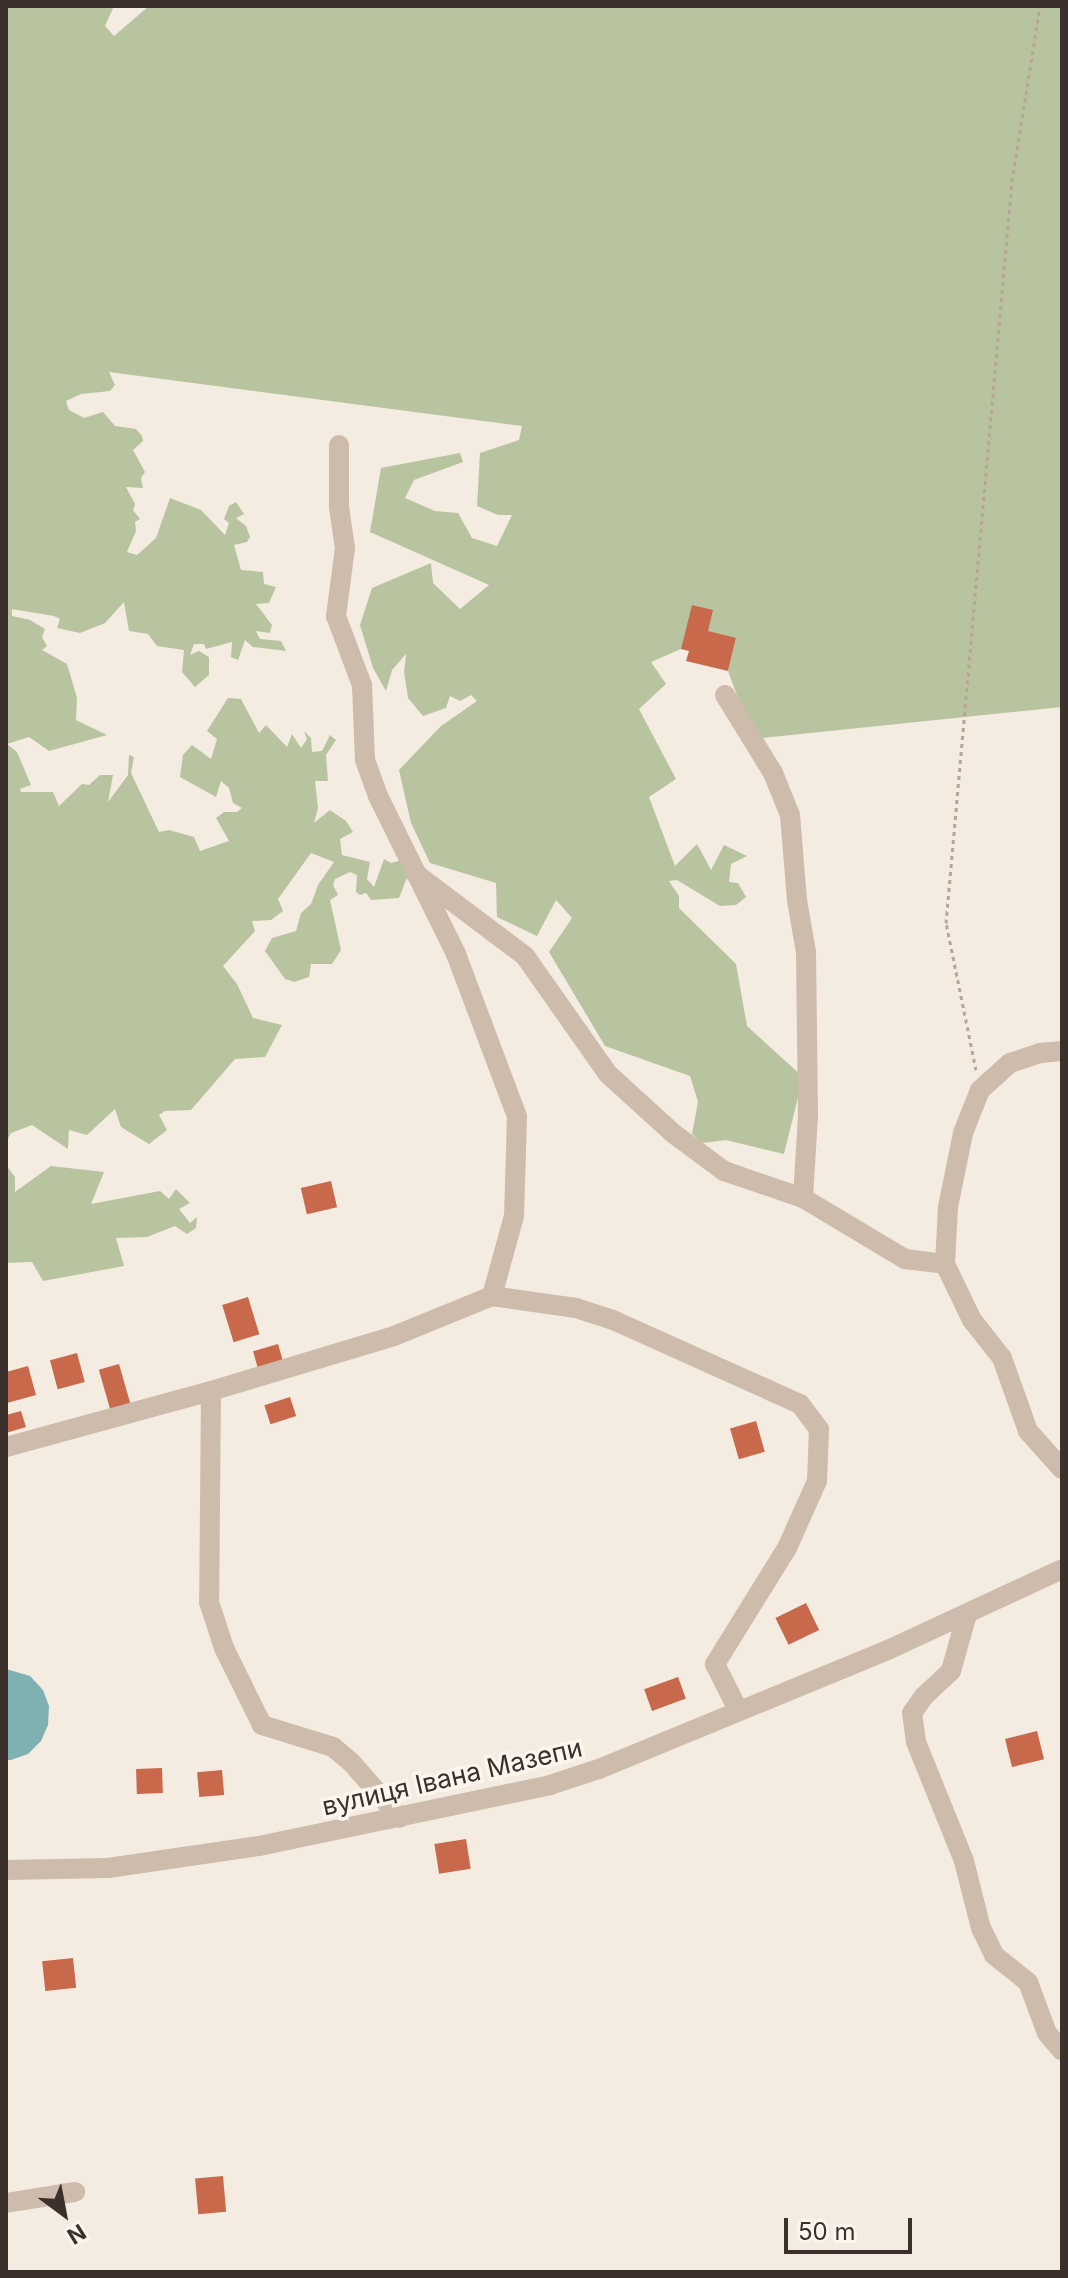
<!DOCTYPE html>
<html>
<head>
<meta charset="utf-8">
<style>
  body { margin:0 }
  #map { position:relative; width:1068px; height:2278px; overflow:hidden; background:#f4ebe1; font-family:Inter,sans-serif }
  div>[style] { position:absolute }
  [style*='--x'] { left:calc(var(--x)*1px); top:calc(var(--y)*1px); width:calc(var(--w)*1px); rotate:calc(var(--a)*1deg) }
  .green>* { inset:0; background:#b8c4a0 }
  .water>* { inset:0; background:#7fb0b2 }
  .building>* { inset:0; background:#c8694b; transform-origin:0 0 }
  .path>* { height:3px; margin-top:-1.5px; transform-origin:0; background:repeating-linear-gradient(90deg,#b9a596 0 4px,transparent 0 8px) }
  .minor>* { height:20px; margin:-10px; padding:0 10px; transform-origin:10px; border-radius:10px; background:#cdbbac }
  span { translate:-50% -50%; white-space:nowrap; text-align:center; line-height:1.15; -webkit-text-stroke:7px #fbf5ee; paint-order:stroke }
  .street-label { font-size:26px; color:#3b302b }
  .frame { position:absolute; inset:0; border:8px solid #3b302b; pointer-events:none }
  .north { position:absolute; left:24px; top:2174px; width:80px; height:80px; -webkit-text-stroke:6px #fbf5ee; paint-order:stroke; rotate:148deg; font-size:22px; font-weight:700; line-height:32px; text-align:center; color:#3b302b }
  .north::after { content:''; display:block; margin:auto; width:28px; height:36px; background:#3b302b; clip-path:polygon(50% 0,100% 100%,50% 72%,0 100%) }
  .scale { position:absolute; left:784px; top:2218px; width:128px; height:36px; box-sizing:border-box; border:4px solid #3b302b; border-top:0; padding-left:10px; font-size:24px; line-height:28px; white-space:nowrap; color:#3b302b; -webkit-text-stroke:6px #fbf5ee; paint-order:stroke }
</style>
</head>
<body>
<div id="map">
  <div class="green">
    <div style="clip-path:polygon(6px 6px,114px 6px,105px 26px,114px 36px,149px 6px,1062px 6px,1062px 707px,753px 739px,728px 671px,736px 638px,681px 649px,651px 662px,666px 684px,639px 709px,676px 779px,649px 797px,675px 866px,697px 844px,711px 870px,724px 845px,747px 856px,731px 864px,729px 882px,738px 883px,746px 897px,736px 905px,720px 906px,677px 880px,669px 881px,679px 896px,679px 908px,736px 964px,747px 1026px,803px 1077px,784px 1154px,726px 1140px,702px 1143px,692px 1134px,698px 1102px,690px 1076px,605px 1046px,549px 952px,572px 918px,556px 900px,537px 936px,497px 917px,496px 883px,430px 863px,411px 823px,399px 770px,441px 726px,477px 701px,471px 695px,460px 701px,450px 696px,446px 708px,423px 716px,408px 698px,404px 672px,406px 654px,392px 670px,386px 691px,373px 668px,360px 625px,372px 588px,431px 563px,433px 583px,460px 609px,489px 585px,370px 532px,381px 468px,460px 453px,463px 462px,414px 480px,405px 498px,435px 511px,458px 513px,472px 538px,497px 546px,512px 515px,498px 515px,477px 506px,480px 453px,519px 440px,522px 426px,109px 372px,115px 385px,110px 391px,81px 394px,66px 401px,69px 410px,84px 418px,103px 412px,115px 426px,136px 429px,142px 436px,143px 441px,133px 450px,145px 472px,141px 478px,143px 488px,126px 487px,135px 504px,133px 510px,140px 519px,135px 522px,136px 531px,127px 552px,137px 555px,156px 538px,170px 498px,201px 510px,225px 535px,229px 523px,224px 519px,229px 506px,236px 502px,244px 514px,236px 518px,246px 526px,250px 537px,247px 542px,234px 545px,241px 570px,263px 572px,264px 584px,276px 587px,269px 603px,256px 604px,272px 625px,270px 633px,256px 631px,260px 639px,281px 641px,286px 651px,253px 647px,245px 640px,238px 660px,231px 657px,232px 642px,206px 649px,204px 644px,194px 644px,190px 655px,199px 651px,209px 657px,209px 675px,195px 687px,182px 672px,184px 650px,157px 646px,148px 634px,129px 631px,124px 602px,105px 623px,80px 633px,57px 628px,60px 619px,54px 616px,12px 609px,12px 616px,30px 620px,45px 629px,42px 637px,47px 646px,42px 650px,67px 664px,77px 698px,76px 720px,107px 735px,49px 751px,29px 737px,7px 744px,17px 752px,31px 785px,20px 789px,21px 792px,53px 792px,59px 806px,82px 784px,89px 785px,100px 775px,113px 775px,108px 802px,128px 775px,129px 755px,134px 757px,131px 773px,159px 832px,169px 830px,194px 837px,200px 851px,229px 841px,216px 818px,224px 812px,237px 812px,242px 808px,233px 803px,229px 788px,221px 781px,216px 797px,180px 777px,183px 755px,192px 745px,211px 759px,217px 739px,207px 731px,228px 698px,241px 699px,259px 733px,266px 725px,287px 747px,292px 734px,301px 748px,307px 739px,304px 731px,311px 738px,312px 752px,322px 751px,330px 735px,336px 740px,326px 755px,328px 781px,315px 781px,318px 808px,314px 823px,330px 810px,346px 821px,353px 832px,340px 839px,342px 855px,370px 862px,367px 879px,374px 887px,384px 859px,391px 863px,402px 860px,408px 875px,399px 898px,371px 900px,366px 893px,360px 895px,356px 892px,357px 875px,350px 872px,335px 879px,333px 885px,338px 895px,330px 900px,341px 950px,332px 964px,311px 964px,309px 977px,294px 982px,285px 979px,265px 951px,272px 938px,296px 931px,301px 913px,311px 904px,318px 885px,334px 862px,311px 853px,278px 899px,283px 911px,271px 920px,252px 921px,255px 931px,223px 966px,237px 984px,253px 1018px,282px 1025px,265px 1057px,235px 1059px,191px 1110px,165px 1111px,159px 1115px,167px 1130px,149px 1144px,121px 1127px,115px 1109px,87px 1135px,69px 1130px,68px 1149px,32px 1125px,11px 1133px,6px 1143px)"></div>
    <div style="clip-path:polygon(6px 1165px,15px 1177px,15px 1192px,51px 1166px,104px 1172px,91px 1204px,160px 1191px,169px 1199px,176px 1189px,190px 1203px,179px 1209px,190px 1223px,197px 1217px,196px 1228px,187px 1234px,175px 1226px,147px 1237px,116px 1238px,124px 1266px,43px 1281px,32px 1262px,6px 1263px)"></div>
  </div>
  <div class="water">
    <div style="clip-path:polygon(6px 1669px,30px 1676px,43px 1690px,49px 1706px,48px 1725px,41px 1741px,28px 1754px,11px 1760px,6px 1760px)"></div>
  </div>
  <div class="building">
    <div style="clip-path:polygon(692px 605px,713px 610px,708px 631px,736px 638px,728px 671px,686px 661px,689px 651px,681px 649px)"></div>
    <div style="left:331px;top:1181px;width:27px;height:31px;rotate:77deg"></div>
    <div style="left:248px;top:1297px;width:39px;height:27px;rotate:73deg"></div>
    <div style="left:278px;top:1344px;width:18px;height:26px;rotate:74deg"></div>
    <div style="left:77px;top:1353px;width:30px;height:28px;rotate:75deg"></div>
    <div style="left:119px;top:1364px;width:41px;height:21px;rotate:74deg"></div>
    <div style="clip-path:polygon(28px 1366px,36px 1395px,7px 1403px,6px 1372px)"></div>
    <div style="left:290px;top:1397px;width:20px;height:27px;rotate:72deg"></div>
    <div style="clip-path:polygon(21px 1411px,26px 1427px,6px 1433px,6px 1415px)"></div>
    <div style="left:756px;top:1421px;width:32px;height:27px;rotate:74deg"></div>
    <div style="left:806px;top:1603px;width:30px;height:34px;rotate:64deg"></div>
    <div style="left:678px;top:1677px;width:23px;height:36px;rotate:70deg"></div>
    <div style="left:1037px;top:1731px;width:29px;height:33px;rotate:76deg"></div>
    <div style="left:162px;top:1768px;width:25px;height:26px;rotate:88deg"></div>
    <div style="left:222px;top:1770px;width:25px;height:25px;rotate:85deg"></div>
    <div style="left:466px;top:1839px;width:30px;height:32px;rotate:81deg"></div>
    <div style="left:73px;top:1958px;width:30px;height:31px;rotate:84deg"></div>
    <div style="left:223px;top:2176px;width:36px;height:28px;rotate:85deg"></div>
  </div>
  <div class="path">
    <div style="--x:976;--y:1070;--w:150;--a:-101.5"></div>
    <div style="--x:946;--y:923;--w:745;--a:-84.92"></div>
    <div style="--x:1012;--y:181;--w:177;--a:-80.9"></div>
  </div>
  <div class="minor">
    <div style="--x:339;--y:445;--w:62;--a:90"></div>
    <div style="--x:339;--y:507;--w:41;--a:81.7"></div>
    <div style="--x:345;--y:548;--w:69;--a:97.5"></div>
    <div style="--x:336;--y:616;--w:74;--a:69.4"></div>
    <div style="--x:362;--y:685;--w:75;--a:87.7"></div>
    <div style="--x:365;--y:760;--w:38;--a:70"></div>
    <div style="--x:378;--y:796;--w:176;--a:63.7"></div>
    <div style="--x:456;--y:954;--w:173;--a:69.4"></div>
    <div style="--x:517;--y:1116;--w:100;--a:91.7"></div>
    <div style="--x:514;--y:1216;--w:83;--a:105.4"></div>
    <div style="--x:725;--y:695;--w:92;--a:58.4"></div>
    <div style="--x:773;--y:773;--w:45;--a:68"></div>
    <div style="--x:790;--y:815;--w:85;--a:85.3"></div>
    <div style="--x:797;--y:900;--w:53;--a:80.2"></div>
    <div style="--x:806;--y:952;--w:164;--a:89.3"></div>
    <div style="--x:808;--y:1116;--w:82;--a:93.5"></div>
    <div style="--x:416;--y:874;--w:136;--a:37"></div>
    <div style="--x:525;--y:956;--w:144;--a:54.9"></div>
    <div style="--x:608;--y:1074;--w:89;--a:42.3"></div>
    <div style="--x:674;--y:1134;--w:62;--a:36.5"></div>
    <div style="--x:724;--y:1171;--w:83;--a:18.9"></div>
    <div style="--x:803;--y:1198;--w:119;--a:30.9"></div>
    <div style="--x:905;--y:1259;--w:40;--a:7.1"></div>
    <div style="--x:945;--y:1264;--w:62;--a:64.3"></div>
    <div style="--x:972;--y:1320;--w:48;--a:51.7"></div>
    <div style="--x:1002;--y:1358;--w:77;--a:70.4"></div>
    <div style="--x:1028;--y:1431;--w:51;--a:48.2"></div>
    <div style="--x:945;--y:1264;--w:57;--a:-87"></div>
    <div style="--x:948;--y:1207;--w:76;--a:-78.5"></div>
    <div style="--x:963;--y:1133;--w:46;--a:-68.4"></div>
    <div style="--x:980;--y:1090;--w:40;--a:-42"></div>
    <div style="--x:1010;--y:1063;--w:32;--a:-18"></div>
    <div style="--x:1040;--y:1053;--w:22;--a:-5"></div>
    <div style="--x:211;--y:1391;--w:191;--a:-16.7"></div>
    <div style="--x:394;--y:1336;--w:106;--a:-22.2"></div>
    <div style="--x:492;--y:1296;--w:85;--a:8.1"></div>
    <div style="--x:576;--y:1308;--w:39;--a:18"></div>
    <div style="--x:613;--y:1320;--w:205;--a:24.2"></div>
    <div style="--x:800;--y:1404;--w:31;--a:53"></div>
    <div style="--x:819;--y:1429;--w:52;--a:92.2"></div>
    <div style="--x:817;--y:1481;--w:73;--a:114.1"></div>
    <div style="--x:787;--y:1548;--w:137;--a:121.8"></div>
    <div style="--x:715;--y:1664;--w:51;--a:63.4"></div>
    <div style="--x:6;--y:1447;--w:213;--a:-15.3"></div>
    <div style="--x:211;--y:1391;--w:211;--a:90.5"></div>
    <div style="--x:209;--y:1602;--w:48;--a:71.9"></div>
    <div style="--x:224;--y:1648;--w:86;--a:63.7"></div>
    <div style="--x:262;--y:1725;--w:74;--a:17.2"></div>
    <div style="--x:333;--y:1747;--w:23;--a:40"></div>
    <div style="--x:351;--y:1762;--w:74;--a:48.8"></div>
    <div style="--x:967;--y:1614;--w:59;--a:105.7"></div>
    <div style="--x:951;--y:1671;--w:37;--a:137"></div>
    <div style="--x:924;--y:1696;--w:21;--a:125"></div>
    <div style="--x:912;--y:1713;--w:29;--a:82"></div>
    <div style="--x:916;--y:1742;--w:128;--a:68"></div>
    <div style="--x:964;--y:1861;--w:69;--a:75.8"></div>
    <div style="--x:981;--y:1928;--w:30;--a:64"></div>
    <div style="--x:994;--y:1955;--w:43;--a:38.5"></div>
    <div style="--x:1028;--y:1982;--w:54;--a:69.6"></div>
    <div style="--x:1047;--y:2033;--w:23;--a:50"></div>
    <div style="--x:6;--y:1870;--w:102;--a:-1.1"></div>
    <div style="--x:108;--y:1868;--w:153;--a:-8.3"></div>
    <div style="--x:259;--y:1846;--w:297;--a:-11.8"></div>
    <div style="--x:550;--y:1785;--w:52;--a:-18.1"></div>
    <div style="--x:599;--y:1769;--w:315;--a:-22.4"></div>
    <div style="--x:890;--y:1649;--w:190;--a:-24.9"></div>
    <div style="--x:6;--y:2203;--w:70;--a:-9.1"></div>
  </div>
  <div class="street-label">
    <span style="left:452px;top:1777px;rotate:-13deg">вулиця Івана Мазепи</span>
  </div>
  <div class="frame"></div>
  <div class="north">N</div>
  <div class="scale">50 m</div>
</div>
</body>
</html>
